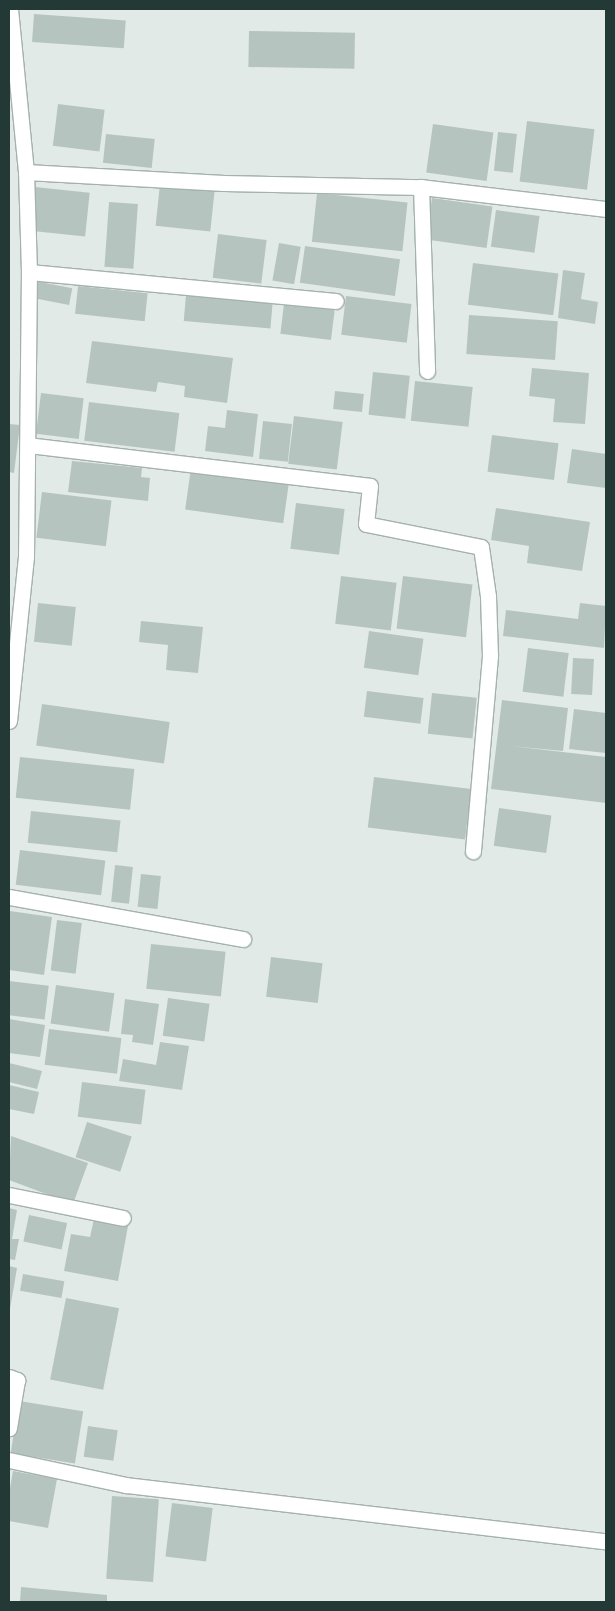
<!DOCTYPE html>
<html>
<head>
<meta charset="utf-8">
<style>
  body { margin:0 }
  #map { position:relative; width:615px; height:1611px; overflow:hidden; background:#e1eae7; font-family:Arial,sans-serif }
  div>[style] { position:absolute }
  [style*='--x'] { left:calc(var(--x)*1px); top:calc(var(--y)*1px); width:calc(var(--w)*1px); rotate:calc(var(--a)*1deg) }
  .building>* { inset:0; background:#b6c4c0; transform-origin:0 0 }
  .roads { filter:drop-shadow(1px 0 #a4b1ae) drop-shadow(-1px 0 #a4b1ae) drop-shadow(0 1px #a4b1ae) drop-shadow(0 -1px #a4b1ae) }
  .street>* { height:15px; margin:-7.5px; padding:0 7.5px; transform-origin:7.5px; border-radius:7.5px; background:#fff }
  .secondary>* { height:15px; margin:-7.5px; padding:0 7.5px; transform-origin:7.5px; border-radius:7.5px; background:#fff }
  span { translate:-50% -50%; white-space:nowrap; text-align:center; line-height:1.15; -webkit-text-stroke:4px #f1f7f4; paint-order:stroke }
  .frame { position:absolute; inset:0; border:10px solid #233935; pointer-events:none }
</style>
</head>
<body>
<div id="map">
  <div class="building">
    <div style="left:34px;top:14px;width:92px;height:28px;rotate:4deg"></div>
    <div style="left:249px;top:31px;width:106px;height:36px;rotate:1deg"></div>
    <div style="left:58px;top:104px;width:47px;height:42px;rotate:7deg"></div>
    <div style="left:527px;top:121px;width:68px;height:61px;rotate:7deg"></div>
    <div style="left:433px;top:124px;width:61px;height:49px;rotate:8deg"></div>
    <div style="left:498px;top:132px;width:19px;height:39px;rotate:6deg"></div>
    <div style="left:106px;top:134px;width:49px;height:29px;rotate:6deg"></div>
    <div style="left:160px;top:184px;width:55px;height:42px;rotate:6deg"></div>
    <div style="left:35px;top:187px;width:55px;height:44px;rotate:6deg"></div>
    <div style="left:317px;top:193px;width:91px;height:49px;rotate:6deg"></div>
    <div style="left:432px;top:198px;width:61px;height:42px;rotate:8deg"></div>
    <div style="left:109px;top:202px;width:29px;height:65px;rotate:4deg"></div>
    <div style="left:496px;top:210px;width:44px;height:37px;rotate:8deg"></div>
    <div style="left:218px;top:234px;width:49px;height:44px;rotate:7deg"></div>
    <div style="left:279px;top:243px;width:22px;height:38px;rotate:10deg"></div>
    <div style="left:305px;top:246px;width:96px;height:37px;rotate:8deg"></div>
    <div style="left:473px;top:263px;width:86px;height:42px;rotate:7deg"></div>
    <div style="clip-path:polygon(563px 270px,585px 273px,581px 299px,598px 302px,595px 324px,558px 318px)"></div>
    <div style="left:35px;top:281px;width:38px;height:17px;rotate:11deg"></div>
    <div style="left:78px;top:286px;width:70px;height:28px;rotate:6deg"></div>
    <div style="left:186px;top:295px;width:87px;height:26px;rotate:5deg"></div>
    <div style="left:346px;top:296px;width:66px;height:39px;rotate:7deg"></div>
    <div style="left:284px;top:304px;width:51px;height:30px;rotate:7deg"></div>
    <div style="left:469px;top:315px;width:89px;height:39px;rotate:4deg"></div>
    <div style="clip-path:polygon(92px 341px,233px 358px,227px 403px,184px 397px,185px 386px,158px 382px,156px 392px,86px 383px)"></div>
    <div style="clip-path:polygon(532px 368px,589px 373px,585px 424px,553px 422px,555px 399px,529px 396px)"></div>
    <div style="left:373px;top:372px;width:37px;height:43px;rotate:6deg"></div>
    <div style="left:415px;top:381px;width:58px;height:40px;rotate:6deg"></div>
    <div style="left:335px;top:391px;width:29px;height:18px;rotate:6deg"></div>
    <div style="left:41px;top:393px;width:43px;height:41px;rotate:7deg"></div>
    <div style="left:89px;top:402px;width:91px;height:39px;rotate:7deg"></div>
    <div style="clip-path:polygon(227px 410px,258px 414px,253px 457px,205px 451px,208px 426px,225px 428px)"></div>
    <div style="left:294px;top:416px;width:49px;height:48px;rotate:7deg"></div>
    <div style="left:263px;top:421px;width:29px;height:38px;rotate:6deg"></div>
    <div style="clip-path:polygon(9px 424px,20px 425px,14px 473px,9px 472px)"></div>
    <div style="left:492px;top:435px;width:67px;height:37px;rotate:7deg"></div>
    <div style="clip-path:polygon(572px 449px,606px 454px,606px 488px,567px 483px)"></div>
    <div style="clip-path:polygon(72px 461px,142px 468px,141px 477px,150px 478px,148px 501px,68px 492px)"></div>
    <div style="left:191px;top:468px;width:99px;height:42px;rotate:8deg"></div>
    <div style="left:42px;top:492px;width:70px;height:46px;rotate:7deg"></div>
    <div style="left:296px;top:503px;width:49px;height:46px;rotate:7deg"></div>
    <div style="clip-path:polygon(496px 508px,590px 522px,582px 571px,527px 563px,529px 546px,491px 540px)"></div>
    <div style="left:341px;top:576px;width:56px;height:48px;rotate:7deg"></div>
    <div style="left:403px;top:576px;width:70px;height:53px;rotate:7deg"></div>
    <div style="left:38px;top:603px;width:38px;height:39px;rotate:6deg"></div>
    <div style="clip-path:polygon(580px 603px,606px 606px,604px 648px,503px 636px,506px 610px,578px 619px)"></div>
    <div style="clip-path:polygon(141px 621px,203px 627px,198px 673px,166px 670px,168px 645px,139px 642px)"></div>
    <div style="left:369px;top:631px;width:55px;height:37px;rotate:8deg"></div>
    <div style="left:528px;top:648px;width:41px;height:44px;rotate:7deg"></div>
    <div style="left:573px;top:658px;width:21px;height:36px;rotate:3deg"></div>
    <div style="left:367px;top:691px;width:57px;height:26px;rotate:7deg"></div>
    <div style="left:432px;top:693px;width:45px;height:41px;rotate:6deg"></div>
    <div style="clip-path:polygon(502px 700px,568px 708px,563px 751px,511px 746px,606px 757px,606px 803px,491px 789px)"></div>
    <div style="left:42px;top:704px;width:129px;height:42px;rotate:8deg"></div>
    <div style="clip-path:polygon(574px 709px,606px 713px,606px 753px,569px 749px)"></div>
    <div style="left:20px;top:757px;width:115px;height:41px;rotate:6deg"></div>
    <div style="left:374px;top:777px;width:98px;height:51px;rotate:7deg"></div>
    <div style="left:499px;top:808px;width:53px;height:38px;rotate:8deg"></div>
    <div style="left:31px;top:811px;width:90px;height:32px;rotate:6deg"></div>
    <div style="left:20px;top:850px;width:86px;height:35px;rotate:7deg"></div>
    <div style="left:115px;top:865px;width:18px;height:37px;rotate:6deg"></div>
    <div style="left:141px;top:874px;width:20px;height:33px;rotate:6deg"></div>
    <div style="clip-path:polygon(10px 911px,52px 917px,44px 975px,9px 970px)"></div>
    <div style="left:57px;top:920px;width:25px;height:51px;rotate:7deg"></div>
    <div style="left:151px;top:944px;width:75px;height:45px;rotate:6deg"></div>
    <div style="left:271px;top:957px;width:52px;height:40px;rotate:7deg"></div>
    <div style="left:9px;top:981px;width:40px;height:34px;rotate:7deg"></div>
    <div style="left:56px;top:985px;width:59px;height:39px;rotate:8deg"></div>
    <div style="left:168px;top:998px;width:42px;height:38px;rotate:8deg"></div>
    <div style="clip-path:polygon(125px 999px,159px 1004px,153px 1045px,132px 1042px,133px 1035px,121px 1034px)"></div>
    <div style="clip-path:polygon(9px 1019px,45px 1025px,40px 1057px,9px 1053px)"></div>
    <div style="left:49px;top:1029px;width:73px;height:36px;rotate:7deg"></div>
    <div style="clip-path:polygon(160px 1042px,189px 1046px,182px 1090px,119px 1081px,123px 1059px,156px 1065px)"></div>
    <div style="clip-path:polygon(9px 1063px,42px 1071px,37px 1089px,9px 1082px)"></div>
    <div style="left:82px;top:1082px;width:64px;height:35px;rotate:7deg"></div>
    <div style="clip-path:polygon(9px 1085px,39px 1092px,34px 1114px,9px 1109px)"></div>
    <div style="left:87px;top:1122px;width:47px;height:37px;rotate:18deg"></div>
    <div style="clip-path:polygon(11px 1136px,88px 1163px,73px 1204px,9px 1180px)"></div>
    <div style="clip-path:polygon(9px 1208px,17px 1210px,12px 1239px,19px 1239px,15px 1260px,9px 1259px)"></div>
    <div style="left:29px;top:1215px;width:39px;height:27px;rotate:12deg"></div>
    <div style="clip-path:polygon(94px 1219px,128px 1226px,118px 1281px,64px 1271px,71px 1234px,90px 1237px)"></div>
    <div style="clip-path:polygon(9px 1266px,17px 1268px,10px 1309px,9px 1308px)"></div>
    <div style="left:23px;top:1274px;width:42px;height:17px;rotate:10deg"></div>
    <div style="left:66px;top:1298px;width:54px;height:83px;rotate:11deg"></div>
    <div style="left:19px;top:1401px;width:65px;height:53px;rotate:9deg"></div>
    <div style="left:88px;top:1426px;width:30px;height:31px;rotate:8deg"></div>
    <div style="clip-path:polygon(13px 1471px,57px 1479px,48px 1528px,9px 1521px,9px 1494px)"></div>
    <div style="left:112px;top:1496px;width:47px;height:83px;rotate:4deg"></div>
    <div style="left:172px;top:1503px;width:41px;height:54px;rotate:7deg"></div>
    <div style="clip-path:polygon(21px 1587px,107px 1595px,107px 1602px,20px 1602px)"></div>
  </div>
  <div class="roads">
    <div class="street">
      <div style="--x:26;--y:172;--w:198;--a:3.2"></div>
      <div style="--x:224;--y:183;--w:197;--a:1.2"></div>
      <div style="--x:421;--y:187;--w:186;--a:6.8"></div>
      <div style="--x:421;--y:187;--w:184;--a:88.1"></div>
      <div style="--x:29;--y:272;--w:308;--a:5.4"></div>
      <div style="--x:28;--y:445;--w:344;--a:6.8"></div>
      <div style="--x:370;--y:486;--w:38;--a:96"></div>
      <div style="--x:366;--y:524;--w:117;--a:11.3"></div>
      <div style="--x:481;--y:547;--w:49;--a:81.9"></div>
      <div style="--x:488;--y:596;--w:60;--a:88.1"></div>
      <div style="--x:490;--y:656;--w:196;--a:95"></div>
      <div style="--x:9;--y:897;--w:238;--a:10.2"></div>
      <div style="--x:9;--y:1195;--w:116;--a:11.4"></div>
      <div style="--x:9;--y:1377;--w:9;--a:21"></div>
      <div style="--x:17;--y:1380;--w:49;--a:99.5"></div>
      <div style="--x:9;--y:1460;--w:120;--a:12.1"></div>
      <div style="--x:126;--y:1485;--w:483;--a:6.7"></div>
    </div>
    <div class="secondary">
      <div style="--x:9;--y:721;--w:165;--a:-84.1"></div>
      <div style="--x:26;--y:557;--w:285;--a:-89.4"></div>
      <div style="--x:29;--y:272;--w:100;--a:-91.7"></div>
      <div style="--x:26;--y:172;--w:164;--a:-95.6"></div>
    </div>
  </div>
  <div class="frame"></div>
</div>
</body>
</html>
